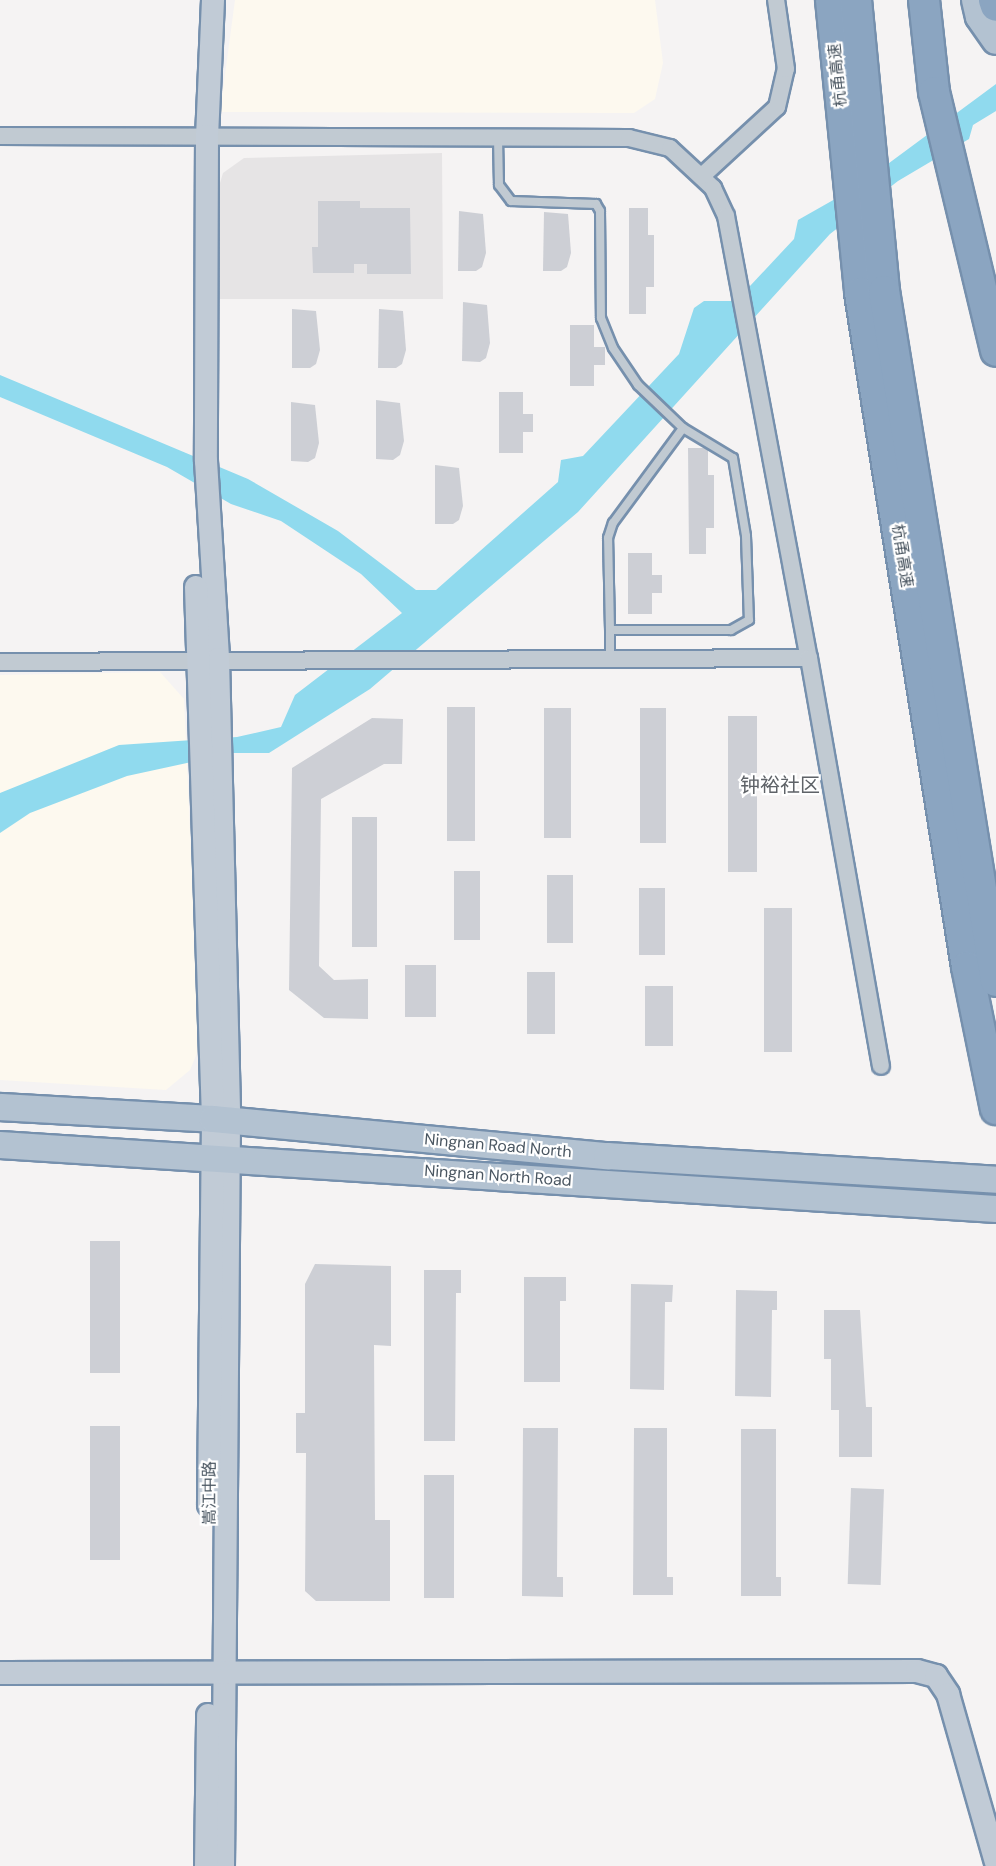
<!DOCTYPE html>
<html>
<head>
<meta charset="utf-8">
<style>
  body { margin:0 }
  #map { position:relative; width:996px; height:1866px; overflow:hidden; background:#f5f3f3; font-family:"DM Sans","Noto Sans SC",sans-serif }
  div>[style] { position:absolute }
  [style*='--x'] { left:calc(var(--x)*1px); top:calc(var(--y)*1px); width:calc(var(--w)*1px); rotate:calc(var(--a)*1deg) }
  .commercial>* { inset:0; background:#fdf9ef }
  .education>* { inset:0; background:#e6e4e5 }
  .water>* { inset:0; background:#90daee }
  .building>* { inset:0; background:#cdcfd5; transform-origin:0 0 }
  .roads { filter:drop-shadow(2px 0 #7690ad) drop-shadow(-2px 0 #7690ad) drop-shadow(0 2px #7690ad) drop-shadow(0 -2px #7690ad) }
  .lane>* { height:8px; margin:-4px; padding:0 4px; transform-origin:4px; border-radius:4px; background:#c1cad2 }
  .street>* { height:16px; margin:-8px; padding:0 8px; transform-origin:8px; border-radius:8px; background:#c1cad2 }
  .secondary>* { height:22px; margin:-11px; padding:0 11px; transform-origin:11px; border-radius:11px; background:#c1cbd6 }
  .primary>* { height:26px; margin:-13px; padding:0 13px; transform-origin:13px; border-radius:13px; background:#b3c2d1 }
  .highway>* { height:30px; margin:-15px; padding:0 15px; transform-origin:15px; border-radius:15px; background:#8ba5c1 }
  span { translate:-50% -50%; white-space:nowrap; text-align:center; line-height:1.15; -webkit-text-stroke:4.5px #fff; paint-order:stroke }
  .street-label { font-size:16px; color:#4a5661 }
  .quarter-label { font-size:20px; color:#5f6368 }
</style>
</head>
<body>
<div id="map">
  <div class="commercial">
    <div style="clip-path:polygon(235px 0,655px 0,663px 63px,655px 99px,634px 113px,220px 112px)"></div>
    <div style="clip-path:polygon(160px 672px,184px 699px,200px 1046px,190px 1070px,166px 1090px,0 1080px,0 675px)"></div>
  </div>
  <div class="education">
    <div style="clip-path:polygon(442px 153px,443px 299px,212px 299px,212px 210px,223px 173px,244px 158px)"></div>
  </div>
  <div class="water">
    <div style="clip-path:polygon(996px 84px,996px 111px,973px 125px,969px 139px,898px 181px,830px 234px,578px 512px,370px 689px,269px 753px,233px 753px,127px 776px,30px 813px,0 833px,0 793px,119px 745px,237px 737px,281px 727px,295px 695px,402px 613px,361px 574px,281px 521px,231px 504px,167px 467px,0 397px,0 375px,248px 479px,338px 531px,416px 590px,436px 590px,558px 482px,561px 460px,583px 456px,679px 354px,694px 308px,704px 301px,736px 301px,794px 239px,798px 220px,858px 186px)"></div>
  </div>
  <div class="building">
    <div style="clip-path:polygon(318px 201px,360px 201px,360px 208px,410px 208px,411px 274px,367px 274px,367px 264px,354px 264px,354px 273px,313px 273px,312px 247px,318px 247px)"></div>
    <div style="clip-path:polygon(629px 208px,648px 208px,648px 235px,654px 235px,654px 287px,646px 287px,646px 314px,629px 314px)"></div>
    <div style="clip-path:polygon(459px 211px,483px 214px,486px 253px,482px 267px,476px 271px,458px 271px)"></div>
    <div style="clip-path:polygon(544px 212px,568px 214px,571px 253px,567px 267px,561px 271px,543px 271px)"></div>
    <div style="clip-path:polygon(463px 302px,487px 305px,490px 343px,486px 358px,480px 362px,462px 361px)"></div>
    <div style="clip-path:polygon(292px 309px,316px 311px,320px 350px,316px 364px,310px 368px,292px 368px)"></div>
    <div style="clip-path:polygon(379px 309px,403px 311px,406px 350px,402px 364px,396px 368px,378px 368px)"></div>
    <div style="clip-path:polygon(570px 325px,594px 325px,594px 347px,605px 347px,605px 365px,594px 365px,594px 386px,570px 386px)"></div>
    <div style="clip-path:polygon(499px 392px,523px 392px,523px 414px,533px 414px,533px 432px,523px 432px,523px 453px,499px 453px)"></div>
    <div style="clip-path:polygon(376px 400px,400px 403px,404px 441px,400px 455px,393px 460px,376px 459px)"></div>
    <div style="clip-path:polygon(291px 402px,315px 405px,319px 443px,315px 458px,308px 462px,291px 461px)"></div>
    <div style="clip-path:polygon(688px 448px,708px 448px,708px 475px,714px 475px,714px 528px,706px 528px,706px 554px,689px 554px)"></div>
    <div style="clip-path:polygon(435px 465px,459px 468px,463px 506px,459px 520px,453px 524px,435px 524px)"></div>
    <div style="clip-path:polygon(628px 553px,652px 553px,652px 575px,662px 575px,662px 593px,652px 593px,652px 614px,628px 614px)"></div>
    <div style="left:447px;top:707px;width:28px;height:134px"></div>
    <div style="left:544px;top:708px;width:27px;height:130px"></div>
    <div style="left:640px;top:708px;width:26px;height:135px"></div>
    <div style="left:728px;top:716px;width:29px;height:156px"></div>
    <div style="clip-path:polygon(372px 718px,403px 719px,402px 764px,384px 764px,321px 799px,319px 966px,334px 980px,368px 979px,368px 1019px,324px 1018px,289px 990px,292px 768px)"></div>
    <div style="left:352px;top:817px;width:25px;height:130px"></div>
    <div style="left:454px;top:871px;width:26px;height:69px"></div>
    <div style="left:547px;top:875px;width:26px;height:68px"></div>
    <div style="left:639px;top:888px;width:26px;height:67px"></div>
    <div style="left:764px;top:908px;width:28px;height:144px"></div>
    <div style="left:405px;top:965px;width:31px;height:52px"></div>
    <div style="left:555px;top:972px;width:62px;height:28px;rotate:90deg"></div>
    <div style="left:645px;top:986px;width:28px;height:60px"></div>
    <div style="left:90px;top:1241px;width:30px;height:132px"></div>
    <div style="clip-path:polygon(315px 1264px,391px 1266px,391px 1346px,374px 1345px,375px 1520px,390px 1520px,390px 1601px,316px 1601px,305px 1591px,306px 1453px,296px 1453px,296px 1413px,305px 1413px,305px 1284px)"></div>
    <div style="clip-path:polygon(424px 1270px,461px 1270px,461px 1293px,456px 1293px,455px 1441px,424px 1441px)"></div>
    <div style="clip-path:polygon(524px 1277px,566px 1277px,566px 1301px,560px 1301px,560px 1382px,524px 1382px)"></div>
    <div style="clip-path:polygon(631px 1284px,673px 1285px,672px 1302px,665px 1302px,664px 1390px,630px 1389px)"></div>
    <div style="clip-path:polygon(736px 1290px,777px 1291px,777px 1310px,772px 1310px,771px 1397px,735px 1396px)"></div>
    <div style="clip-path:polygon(824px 1310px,860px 1310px,866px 1407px,872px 1407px,872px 1457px,839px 1457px,839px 1410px,831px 1410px,831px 1359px,824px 1359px)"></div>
    <div style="left:120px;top:1426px;width:134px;height:30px;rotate:90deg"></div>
    <div style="clip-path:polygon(523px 1428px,558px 1428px,557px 1577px,563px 1577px,563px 1597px,522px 1596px)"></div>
    <div style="clip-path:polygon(634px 1428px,667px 1428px,667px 1577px,673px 1577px,673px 1595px,633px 1595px)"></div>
    <div style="clip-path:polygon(741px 1429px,776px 1429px,776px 1577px,781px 1577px,781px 1596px,741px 1596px)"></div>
    <div style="left:424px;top:1475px;width:30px;height:123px"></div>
    <div style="left:851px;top:1488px;width:33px;height:96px;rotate:2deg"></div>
  </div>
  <div class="roads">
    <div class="lane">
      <div style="--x:498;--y:138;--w:47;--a:88.8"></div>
      <div style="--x:499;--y:185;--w:20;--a:53"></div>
      <div style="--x:511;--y:201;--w:85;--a:2"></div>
      <div style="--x:596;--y:204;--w:8;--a:60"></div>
      <div style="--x:600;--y:211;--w:107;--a:89.5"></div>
      <div style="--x:601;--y:318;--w:32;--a:68"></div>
      <div style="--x:613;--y:348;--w:45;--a:56"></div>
      <div style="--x:638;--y:385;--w:62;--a:43.7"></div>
      <div style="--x:683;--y:428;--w:58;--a:31"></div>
      <div style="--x:733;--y:458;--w:79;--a:80.5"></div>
      <div style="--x:746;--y:536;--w:84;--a:88"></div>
      <div style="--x:749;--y:620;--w:21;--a:151"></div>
      <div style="--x:731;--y:630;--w:121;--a:180"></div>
      <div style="--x:610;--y:630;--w:28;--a:90"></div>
      <div style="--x:610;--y:630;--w:92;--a:-91.2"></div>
      <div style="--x:608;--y:538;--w:16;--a:-72"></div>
      <div style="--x:613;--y:523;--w:118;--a:-53.6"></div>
    </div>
    <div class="street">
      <div style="--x:0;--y:136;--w:629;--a:0.18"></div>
      <div style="--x:629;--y:138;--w:42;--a:13.7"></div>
      <div style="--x:670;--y:148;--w:59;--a:42.9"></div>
      <div style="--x:713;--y:188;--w:31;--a:65"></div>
      <div style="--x:726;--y:216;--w:450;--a:79.4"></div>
      <div style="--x:702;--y:176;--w:102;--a:-42.6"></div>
      <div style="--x:777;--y:107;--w:39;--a:-77"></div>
      <div style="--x:786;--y:69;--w:70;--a:-98.2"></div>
      <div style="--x:0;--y:662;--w:809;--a:-0.28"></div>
      <div style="--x:809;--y:658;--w:414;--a:80"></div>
    </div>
    <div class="secondary">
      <div style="--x:213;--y:0;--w:136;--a:92.5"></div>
      <div style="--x:207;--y:136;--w:325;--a:90.2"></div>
      <div style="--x:206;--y:461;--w:198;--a:86.5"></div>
      <div style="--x:218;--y:659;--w:462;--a:88.6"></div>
      <div style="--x:229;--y:1121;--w:745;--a:90.46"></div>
      <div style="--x:196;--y:587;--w:532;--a:88.17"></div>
      <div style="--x:213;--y:1119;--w:386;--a:90.6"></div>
      <div style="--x:0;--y:1673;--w:917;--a:-0.12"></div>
      <div style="--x:917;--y:1671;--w:20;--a:15"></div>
      <div style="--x:936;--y:1676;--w:22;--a:56"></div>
      <div style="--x:948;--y:1694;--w:175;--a:74.1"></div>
      <div style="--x:206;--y:1866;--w:151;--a:-89.2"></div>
    </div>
    <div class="primary">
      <div style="--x:975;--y:0;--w:17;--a:77"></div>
      <div style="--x:979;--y:17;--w:29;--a:55"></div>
      <div style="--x:0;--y:1107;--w:213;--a:3.2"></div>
      <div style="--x:213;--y:1119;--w:396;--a:5.4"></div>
      <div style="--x:607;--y:1156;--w:390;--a:3.5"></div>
      <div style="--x:0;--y:1145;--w:998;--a:3.68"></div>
    </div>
    <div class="highway">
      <div style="--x:831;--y:0;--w:294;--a:84.3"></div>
      <div style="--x:860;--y:293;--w:682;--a:80.98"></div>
      <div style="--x:967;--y:967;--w:145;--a:78.5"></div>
      <div style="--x:856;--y:0;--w:292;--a:84.5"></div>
      <div style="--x:884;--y:291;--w:699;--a:80.78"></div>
      <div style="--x:924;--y:0;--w:93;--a:83.8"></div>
      <div style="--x:934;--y:92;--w:266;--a:76.5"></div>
      <div style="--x:994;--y:0;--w:6;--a:72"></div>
    </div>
  </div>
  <div class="street-label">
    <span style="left:838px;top:75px;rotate:-96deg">杭甬高速</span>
    <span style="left:902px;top:556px;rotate:81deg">杭甬高速</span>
    <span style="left:498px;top:1146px;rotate:5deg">Ningnan Road North</span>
    <span style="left:498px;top:1176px;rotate:4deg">Ningnan North Road</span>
    <span style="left:210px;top:1493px;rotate:-90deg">嵩江中路</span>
  </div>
  <div class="quarter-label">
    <span style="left:780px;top:785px">钟裕社区</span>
  </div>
</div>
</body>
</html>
